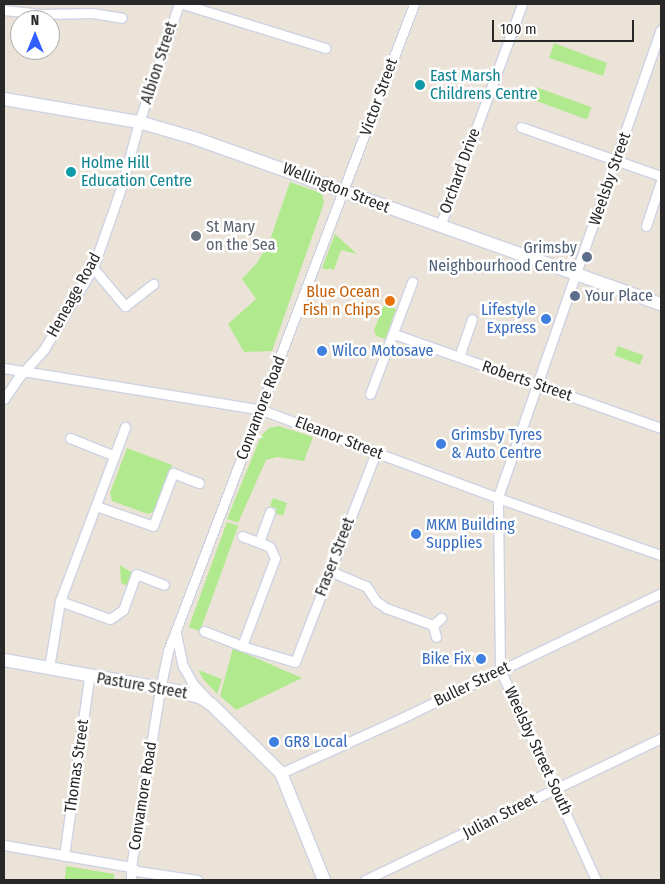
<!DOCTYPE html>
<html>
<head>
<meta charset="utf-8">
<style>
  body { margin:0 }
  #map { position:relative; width:665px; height:884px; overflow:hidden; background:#ece3d8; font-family:"Fira Sans Condensed",sans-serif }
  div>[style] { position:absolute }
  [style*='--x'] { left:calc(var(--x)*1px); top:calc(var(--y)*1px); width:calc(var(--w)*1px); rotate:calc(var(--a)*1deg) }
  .green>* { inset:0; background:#b0e98e; transform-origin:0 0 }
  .roads { filter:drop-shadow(1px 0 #cdd2e3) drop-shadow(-1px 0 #cdd2e3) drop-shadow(0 1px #cdd2e3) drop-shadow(0 -1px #cdd2e3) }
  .street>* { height:9px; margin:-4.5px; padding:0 4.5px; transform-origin:4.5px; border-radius:4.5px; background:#fff }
  .secondary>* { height:12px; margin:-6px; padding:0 6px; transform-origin:6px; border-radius:6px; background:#fff }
  .dots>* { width:14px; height:14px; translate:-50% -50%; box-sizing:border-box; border:2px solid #fff; border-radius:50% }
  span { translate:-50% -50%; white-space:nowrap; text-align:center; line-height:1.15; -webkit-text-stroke:5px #fff; paint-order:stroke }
  .street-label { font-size:16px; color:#282828 }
  .culture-label { font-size:16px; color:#0d838f }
  .left { translate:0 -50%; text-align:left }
  .worship-label { font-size:16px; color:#5b616d }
  .service-label { font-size:16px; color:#4e5e75 }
  .right { translate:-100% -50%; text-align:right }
  .food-label { font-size:16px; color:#c56008 }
  .shop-label { font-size:16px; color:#366cbe }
  .frame { position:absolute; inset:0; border:5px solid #282828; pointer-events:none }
  .north { position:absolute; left:10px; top:10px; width:50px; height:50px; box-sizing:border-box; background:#fff; border:1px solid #a9a9a9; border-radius:50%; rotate:0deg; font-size:14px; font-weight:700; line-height:20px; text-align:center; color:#282828 }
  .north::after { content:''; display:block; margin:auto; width:18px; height:22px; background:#325fff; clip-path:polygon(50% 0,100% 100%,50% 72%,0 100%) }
  .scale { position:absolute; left:492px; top:20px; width:142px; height:22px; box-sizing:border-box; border:2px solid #282828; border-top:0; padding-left:6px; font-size:15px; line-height:18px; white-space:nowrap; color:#282828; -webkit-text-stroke:4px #fff; paint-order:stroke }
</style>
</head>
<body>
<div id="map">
  <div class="green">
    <div style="clip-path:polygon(554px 43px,607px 63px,603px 76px,549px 58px)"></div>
    <div style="left:536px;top:87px;width:59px;height:13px;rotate:20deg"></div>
    <div style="clip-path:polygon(290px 182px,318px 192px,322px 194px,324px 203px,272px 351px,244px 352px,228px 324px,256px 299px,242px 279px,257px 263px,270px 240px)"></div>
    <div style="clip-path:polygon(335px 234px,357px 254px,341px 250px,334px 270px,329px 268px,328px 270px,322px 268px)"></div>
    <div style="clip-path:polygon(384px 305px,396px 309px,385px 339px,376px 336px,374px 330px)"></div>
    <div style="left:618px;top:346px;width:27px;height:10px;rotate:20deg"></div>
    <div style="clip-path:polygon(279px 426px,313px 437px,304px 461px,277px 457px,266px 460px,238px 523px,227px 519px,261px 436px,269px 428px)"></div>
    <div style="clip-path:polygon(127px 448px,172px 465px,155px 511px,148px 514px,112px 501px,110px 493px)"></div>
    <div style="clip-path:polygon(273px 498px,287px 503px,283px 516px,275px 513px,277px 509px,270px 506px)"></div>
    <div style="left:227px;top:522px;width:12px;height:112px;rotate:20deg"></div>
    <div style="clip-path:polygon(120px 565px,131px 572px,128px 586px,121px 583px)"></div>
    <div style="clip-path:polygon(233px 648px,302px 678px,236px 710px,220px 696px)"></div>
    <div style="clip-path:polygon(198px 670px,222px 679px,217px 694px,203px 679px)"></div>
    <div style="clip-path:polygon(66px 866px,114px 874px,114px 880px,65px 880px)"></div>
  </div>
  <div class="roads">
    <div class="street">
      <div style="--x:183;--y:4;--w:149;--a:17.2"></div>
      <div style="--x:4;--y:10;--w:37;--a:6"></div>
      <div style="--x:41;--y:14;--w:51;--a:-1.1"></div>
      <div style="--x:92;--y:13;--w:30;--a:9"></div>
      <div style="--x:521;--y:127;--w:148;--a:19.3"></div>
      <div style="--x:440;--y:226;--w:237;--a:-69.7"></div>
      <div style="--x:646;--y:226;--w:47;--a:-71.6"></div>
      <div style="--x:93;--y:268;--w:50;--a:49.9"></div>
      <div style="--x:125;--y:306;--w:36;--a:-38"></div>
      <div style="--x:394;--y:334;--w:283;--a:19.4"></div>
      <div style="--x:459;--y:357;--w:40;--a:-71.1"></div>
      <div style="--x:4;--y:368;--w:261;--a:9.2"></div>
      <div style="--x:262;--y:410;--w:252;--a:20.4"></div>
      <div style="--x:498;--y:498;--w:173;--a:19.3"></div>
      <div style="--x:370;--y:394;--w:120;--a:-69.4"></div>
      <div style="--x:4;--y:399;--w:27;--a:-56"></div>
      <div style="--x:19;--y:377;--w:38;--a:-48"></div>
      <div style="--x:44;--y:349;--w:95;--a:-58.8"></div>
      <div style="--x:93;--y:268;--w:88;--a:-70.7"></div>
      <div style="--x:122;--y:185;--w:65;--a:-74.9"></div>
      <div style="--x:139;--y:122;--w:125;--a:-71.3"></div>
      <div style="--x:70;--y:438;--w:48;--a:21.8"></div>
      <div style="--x:96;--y:506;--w:60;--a:19.3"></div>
      <div style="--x:153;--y:526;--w:57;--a:-69.3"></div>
      <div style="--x:173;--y:473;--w:28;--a:21"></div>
      <div style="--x:242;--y:536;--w:30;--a:21"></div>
      <div style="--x:270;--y:547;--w:12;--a:66"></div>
      <div style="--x:275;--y:558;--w:94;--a:110.6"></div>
      <div style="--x:259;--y:542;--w:32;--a:-70"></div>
      <div style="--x:330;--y:571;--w:39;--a:23"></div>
      <div style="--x:366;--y:586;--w:18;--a:56"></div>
      <div style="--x:376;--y:601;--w:12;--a:35"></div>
      <div style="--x:386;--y:608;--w:50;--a:19.9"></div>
      <div style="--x:60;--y:601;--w:53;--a:19.8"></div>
      <div style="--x:110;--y:619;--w:16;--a:-35"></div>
      <div style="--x:123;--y:610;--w:38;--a:-70"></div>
      <div style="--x:136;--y:574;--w:30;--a:21"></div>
      <div style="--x:204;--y:631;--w:41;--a:21.5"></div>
      <div style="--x:242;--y:646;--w:55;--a:16.8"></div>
      <div style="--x:295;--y:662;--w:225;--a:-68.9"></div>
      <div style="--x:176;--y:634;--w:33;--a:78"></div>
      <div style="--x:183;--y:666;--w:21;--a:61"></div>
      <div style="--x:193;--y:684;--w:21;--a:47"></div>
      <div style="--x:436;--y:637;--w:12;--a:-104"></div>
      <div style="--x:433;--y:625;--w:11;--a:-41"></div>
      <div style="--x:49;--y:668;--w:68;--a:-80.7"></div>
      <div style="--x:60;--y:601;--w:186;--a:-69.5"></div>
      <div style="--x:281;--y:773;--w:140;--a:-24.5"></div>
      <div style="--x:408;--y:715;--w:281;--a:-25.7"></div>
      <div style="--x:4;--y:845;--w:129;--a:9.8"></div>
      <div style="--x:131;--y:867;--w:7;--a:34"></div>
      <div style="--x:137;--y:871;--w:61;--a:8.5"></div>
      <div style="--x:64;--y:856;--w:181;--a:-82"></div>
      <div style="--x:131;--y:880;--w:13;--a:-90"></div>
      <div style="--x:131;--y:867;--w:180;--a:-80.7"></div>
      <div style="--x:160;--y:689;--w:39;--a:-78"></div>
      <div style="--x:168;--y:651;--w:692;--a:-69.18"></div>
      <div style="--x:365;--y:880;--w:328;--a:-25.6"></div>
      <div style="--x:596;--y:880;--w:232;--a:-114.5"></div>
      <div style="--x:500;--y:669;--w:165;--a:-90.7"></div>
      <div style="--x:498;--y:504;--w:10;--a:-84"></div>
      <div style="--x:499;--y:494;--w:491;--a:-70.8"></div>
    </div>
    <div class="secondary">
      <div style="--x:4;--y:99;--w:137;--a:9.7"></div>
      <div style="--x:139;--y:122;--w:60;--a:16.3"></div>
      <div style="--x:197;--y:139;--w:492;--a:19.6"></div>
      <div style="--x:4;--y:660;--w:177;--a:10.1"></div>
      <div style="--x:178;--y:691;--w:25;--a:16"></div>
      <div style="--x:202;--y:698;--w:12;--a:35"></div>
      <div style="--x:212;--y:705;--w:97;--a:44.6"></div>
      <div style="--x:281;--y:773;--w:115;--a:68.1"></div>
    </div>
  </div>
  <div class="dots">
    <div style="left:420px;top:85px;background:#0f9aa8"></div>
    <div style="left:71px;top:172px;background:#0f9aa8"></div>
    <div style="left:196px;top:236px;background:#6b7280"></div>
    <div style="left:587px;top:257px;background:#5c6f8a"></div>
    <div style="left:575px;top:296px;background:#5c6f8a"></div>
    <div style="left:390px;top:301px;background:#e8710a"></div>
    <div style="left:546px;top:319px;background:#3f7fe0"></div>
    <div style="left:322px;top:351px;background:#3f7fe0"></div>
    <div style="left:441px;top:444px;background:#3f7fe0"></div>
    <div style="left:416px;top:534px;background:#3f7fe0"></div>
    <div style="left:481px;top:659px;background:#3f7fe0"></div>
    <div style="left:274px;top:742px;background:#3f7fe0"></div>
  </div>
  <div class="street-label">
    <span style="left:159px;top:63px;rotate:-72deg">Albion Street</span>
    <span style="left:379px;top:97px;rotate:-70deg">Victor Street</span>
    <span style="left:460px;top:171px;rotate:-70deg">Orchard Drive</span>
    <span style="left:610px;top:179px;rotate:-71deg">Weelsby Street</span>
    <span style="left:336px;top:188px;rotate:21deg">Wellington Street</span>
    <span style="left:74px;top:295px;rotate:-61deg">Heneage Road</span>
    <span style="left:527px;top:381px;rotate:19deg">Roberts Street</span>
    <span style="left:261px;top:408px;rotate:-69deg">Convamore Road</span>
    <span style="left:339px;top:438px;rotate:21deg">Eleanor Street</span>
    <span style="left:335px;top:557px;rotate:-69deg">Fraser Street</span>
    <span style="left:472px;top:684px;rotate:-26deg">Buller Street</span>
    <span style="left:142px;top:686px;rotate:10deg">Pasture Street</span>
    <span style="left:538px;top:751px;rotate:65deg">Weelsby Street South</span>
    <span style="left:77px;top:766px;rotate:-82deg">Thomas Street</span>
    <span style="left:143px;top:796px;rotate:-81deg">Convamore Road</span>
    <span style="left:500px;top:816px;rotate:-27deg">Julian Street</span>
  </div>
  <div class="culture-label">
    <span class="left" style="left:430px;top:85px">East Marsh<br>Childrens Centre</span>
    <span class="left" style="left:81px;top:172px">Holme Hill<br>Education Centre</span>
  </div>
  <div class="worship-label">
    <span class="left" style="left:206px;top:236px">St Mary<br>on the Sea</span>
  </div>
  <div class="service-label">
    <span class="right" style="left:577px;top:257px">Grimsby<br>Neighbourhood Centre</span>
    <span class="left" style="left:585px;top:296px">Your Place</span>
  </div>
  <div class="food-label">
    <span class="right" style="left:380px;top:301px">Blue Ocean<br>Fish n Chips</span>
  </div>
  <div class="shop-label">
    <span class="right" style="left:536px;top:319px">Lifestyle<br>Express</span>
    <span class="left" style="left:332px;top:351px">Wilco Motosave</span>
    <span class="left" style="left:451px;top:444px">Grimsby Tyres<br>&amp; Auto Centre</span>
    <span class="left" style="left:426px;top:534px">MKM Building<br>Supplies</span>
    <span class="right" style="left:471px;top:659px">Bike Fix</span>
    <span class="left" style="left:284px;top:742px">GR8 Local</span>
  </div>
  <div class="frame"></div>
  <div class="north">N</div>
  <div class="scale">100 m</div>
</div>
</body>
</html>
